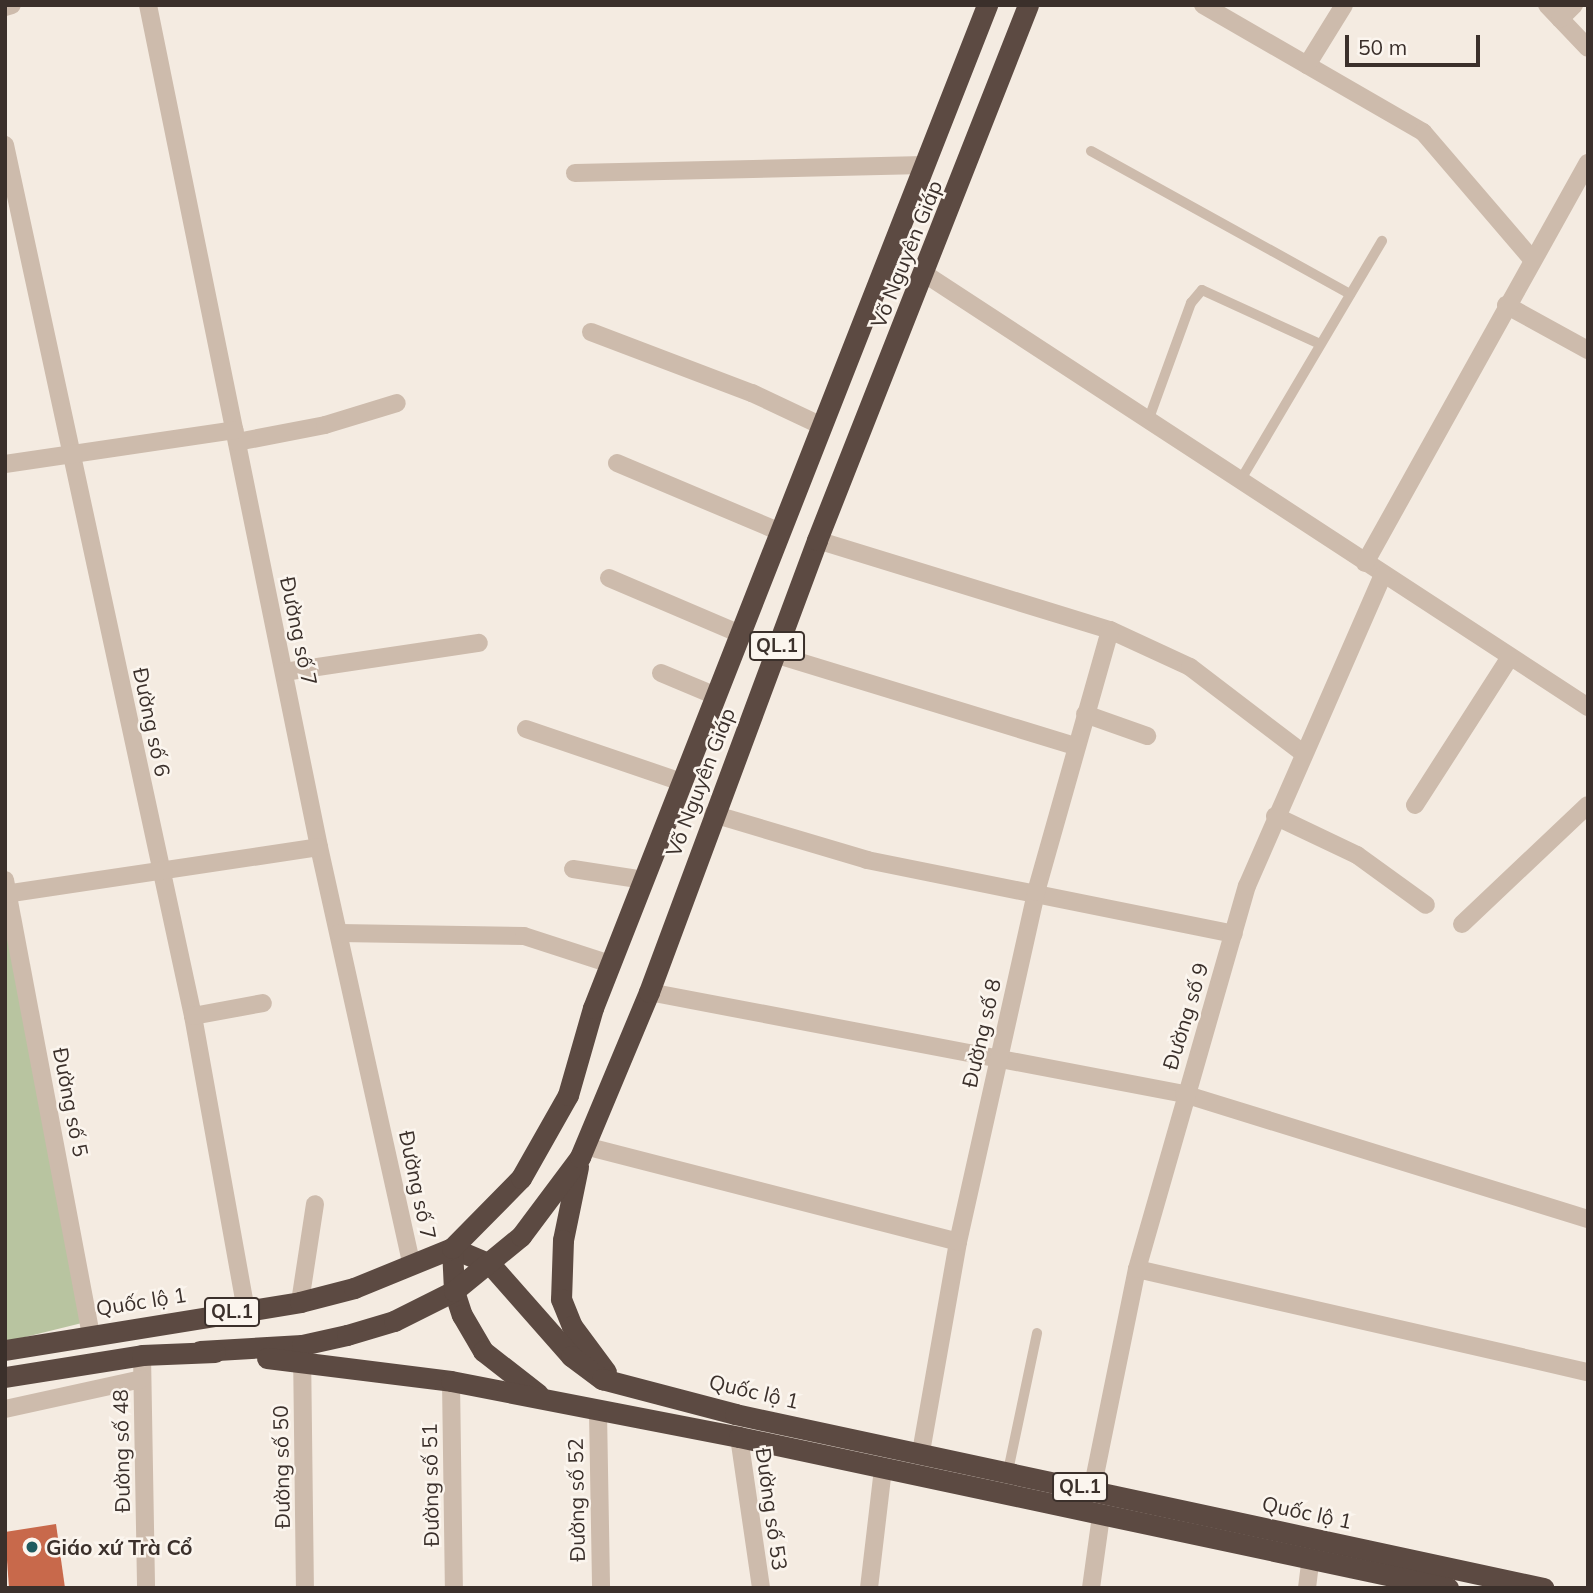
<!DOCTYPE html>
<html>
<head>
<meta charset="utf-8">
<style>
  body { margin:0 }
  #map { position:relative; width:1593px; height:1593px; overflow:hidden; background:#f4ebe1; font-family:Mulish,sans-serif }
  div>[style] { position:absolute }
  [style*='--x'] { left:calc(var(--x)*1px); top:calc(var(--y)*1px); width:calc(var(--w)*1px); rotate:calc(var(--a)*1deg) }
  .green>* { inset:0; background:#b8c4a0 }
  .building>* { inset:0; background:#c8694b }
  .lane>* { height:10px; margin:-5px; padding:0 5px; transform-origin:5px; border-radius:5px; background:#cdbbac }
  .street>* { height:18px; margin:-9px; padding:0 9px; transform-origin:9px; border-radius:9px; background:#cdbbac }
  .highway>* { height:21px; margin:-10.5px; padding:0 10.5px; transform-origin:10.5px; border-radius:10.5px; background:#5c4a42 }
  .dots>* { width:19px; height:19px; translate:-50% -50%; box-sizing:border-box; border:4px solid #fbf5ee; border-radius:50% }
  span { translate:-50% -50%; white-space:nowrap; text-align:center; line-height:1.15; -webkit-text-stroke:5px #fbf5ee; paint-order:stroke }
  .shield-label span { padding:2px 5px; background:#fbf5ee; border:2px solid; border-radius:5px; -webkit-text-stroke-width:0 }
  .shield-label { font-size:19px; color:#3b302b; font-weight:700 }
  .street-label { font-size:21px; color:#3b302b }
  .poi-label { font-size:21px; color:#3b302b; font-weight:700 }
  .left { translate:0 -50%; text-align:left }
  .frame { position:absolute; inset:0; border:7px solid #3b302b; pointer-events:none }
  .scale { position:absolute; left:1345px; top:35px; width:135px; height:32px; box-sizing:border-box; border:4px solid #3b302b; border-top:0; padding-left:9px; font-size:21px; line-height:24px; white-space:nowrap; color:#3b302b; -webkit-text-stroke:5px #fbf5ee; paint-order:stroke }
</style>
</head>
<body>
<div id="map">
  <div class="green">
    <div style="clip-path:polygon(5px 917px,82px 1323px,5px 1342px)"></div>
  </div>
  <div class="building">
    <div style="clip-path:polygon(56px 1524px,65px 1588px,9px 1588px,5px 1532px)"></div>
  </div>
  <div class="lane">
    <div style="--x:1091;--y:151;--w:296;--a:28.9"></div>
    <div style="--x:1148;--y:421;--w:126;--a:-70"></div>
    <div style="--x:1191;--y:303;--w:17;--a:-50"></div>
    <div style="--x:1202;--y:290;--w:130;--a:24.6"></div>
    <div style="--x:1240;--y:481;--w:279;--a:-59.4"></div>
    <div style="--x:1008;--y:1471;--w:141;--a:-78.1"></div>
  </div>
  <div class="street">
    <div style="--x:148;--y:5;--w:859;--a:78.52"></div>
    <div style="--x:319;--y:847;--w:428;--a:77.5"></div>
    <div style="--x:1203;--y:5;--w:254;--a:30"></div>
    <div style="--x:1423;--y:132;--w:166;--a:49.4"></div>
    <div style="--x:1547;--y:5;--w:59;--a:46.4"></div>
    <div style="--x:5;--y:7;--w:7;--a:-16"></div>
    <div style="--x:1560;--y:19;--w:20;--a:-45"></div>
    <div style="--x:1307;--y:65;--w:70;--a:-58.3"></div>
    <div style="--x:5;--y:145;--w:891;--a:77.82"></div>
    <div style="--x:193;--y:1016;--w:299;--a:79.8"></div>
    <div style="--x:575;--y:173;--w:349;--a:-1.3"></div>
    <div style="--x:925;--y:274;--w:792;--a:33.15"></div>
    <div style="--x:1506;--y:305;--w:94;--a:28.8"></div>
    <div style="--x:591;--y:332;--w:172;--a:20.8"></div>
    <div style="--x:752;--y:393;--w:77;--a:25.2"></div>
    <div style="--x:237;--y:442;--w:90;--a:-10.9"></div>
    <div style="--x:325;--y:425;--w:75;--a:-17"></div>
    <div style="--x:617;--y:463;--w:177;--a:22.9"></div>
    <div style="--x:5;--y:464;--w:232;--a:-8.4"></div>
    <div style="--x:817;--y:540;--w:307;--a:17.1"></div>
    <div style="--x:1110;--y:630;--w:88;--a:24.8"></div>
    <div style="--x:1190;--y:667;--w:143;--a:37.3"></div>
    <div style="--x:1365;--y:563;--w:458;--a:-60.9"></div>
    <div style="--x:609;--y:578;--w:142;--a:23.1"></div>
    <div style="--x:774;--y:654;--w:315;--a:17"></div>
    <div style="--x:284;--y:672;--w:197;--a:-8.5"></div>
    <div style="--x:661;--y:673;--w:60;--a:22.7"></div>
    <div style="--x:1085;--y:714;--w:66;--a:19.5"></div>
    <div style="--x:526;--y:729;--w:165;--a:18.8"></div>
    <div style="--x:1415;--y:805;--w:176;--a:-57.3"></div>
    <div style="--x:713;--y:814;--w:161;--a:16.6"></div>
    <div style="--x:867;--y:860;--w:374;--a:11.4"></div>
    <div style="--x:1275;--y:816;--w:91;--a:25.4"></div>
    <div style="--x:1357;--y:855;--w:85;--a:35.9"></div>
    <div style="--x:573;--y:869;--w:72;--a:8.8"></div>
    <div style="--x:5;--y:880;--w:461;--a:79.3"></div>
    <div style="--x:5;--y:894;--w:317;--a:-8.5"></div>
    <div style="--x:1462;--y:924;--w:173;--a:-43.4"></div>
    <div style="--x:339;--y:933;--w:185;--a:0.9"></div>
    <div style="--x:524;--y:936;--w:90;--a:18"></div>
    <div style="--x:649;--y:992;--w:545;--a:10.79"></div>
    <div style="--x:1184;--y:1094;--w:423;--a:17.2"></div>
    <div style="--x:193;--y:1016;--w:71;--a:-10.5"></div>
    <div style="--x:585;--y:1146;--w:385;--a:14.4"></div>
    <div style="--x:1137;--y:1269;--w:463;--a:12.9"></div>
    <div style="--x:300;--y:1302;--w:99;--a:-81.3"></div>
    <div style="--x:302;--y:1349;--w:239;--a:89.3"></div>
    <div style="--x:142;--y:1355;--w:233;--a:89"></div>
    <div style="--x:451;--y:1381;--w:207;--a:89.2"></div>
    <div style="--x:5;--y:1409;--w:140;--a:-12.4"></div>
    <div style="--x:598;--y:1412;--w:176;--a:89"></div>
    <div style="--x:739;--y:1437;--w:153;--a:81.7"></div>
    <div style="--x:921;--y:1452;--w:213;--a:-80"></div>
    <div style="--x:958;--y:1242;--w:359;--a:-77.4"></div>
    <div style="--x:1036;--y:892;--w:272;--a:-74.2"></div>
    <div style="--x:1092;--y:1490;--w:226;--a:-78.5"></div>
    <div style="--x:1137;--y:1269;--w:398;--a:-74"></div>
    <div style="--x:1247;--y:886;--w:339;--a:-66.4"></div>
    <div style="--x:869;--y:1588;--w:120;--a:-83.3"></div>
    <div style="--x:1091;--y:1588;--w:73;--a:-82.1"></div>
    <div style="--x:1307;--y:1588;--w:31;--a:-83"></div>
  </div>
  <div class="highway">
    <div style="--x:578;--y:1167;--w:75;--a:101.6"></div>
    <div style="--x:563;--y:1240;--w:59;--a:91.9"></div>
    <div style="--x:561;--y:1299;--w:29;--a:68"></div>
    <div style="--x:572;--y:1326;--w:57;--a:53.5"></div>
    <div style="--x:452;--y:1248;--w:41;--a:22.8"></div>
    <div style="--x:490;--y:1264;--w:123;--a:48.6"></div>
    <div style="--x:571;--y:1356;--w:39;--a:37"></div>
    <div style="--x:602;--y:1379;--w:138;--a:14.7"></div>
    <div style="--x:735;--y:1414;--w:827;--a:12.15"></div>
    <div style="--x:452;--y:1248;--w:43;--a:87.3"></div>
    <div style="--x:454;--y:1291;--w:25;--a:72"></div>
    <div style="--x:462;--y:1315;--w:42;--a:59.7"></div>
    <div style="--x:483;--y:1351;--w:70;--a:38"></div>
    <div style="--x:5;--y:1350;--w:299;--a:-9.2"></div>
    <div style="--x:300;--y:1302;--w:56;--a:-14.5"></div>
    <div style="--x:354;--y:1288;--w:106;--a:-22.2"></div>
    <div style="--x:452;--y:1248;--w:98;--a:-45.4"></div>
    <div style="--x:521;--y:1178;--w:95;--a:-60.5"></div>
    <div style="--x:568;--y:1095;--w:91;--a:-74"></div>
    <div style="--x:593;--y:1008;--w:1078;--a:-68.55"></div>
    <div style="--x:200;--y:1351;--w:102;--a:-3.4"></div>
    <div style="--x:302;--y:1345;--w:46;--a:-12.5"></div>
    <div style="--x:347;--y:1335;--w:49;--a:-16.6"></div>
    <div style="--x:394;--y:1321;--w:67;--a:-26.6"></div>
    <div style="--x:454;--y:1291;--w:87;--a:-39.4"></div>
    <div style="--x:521;--y:1236;--w:99;--a:-53.2"></div>
    <div style="--x:580;--y:1157;--w:179;--a:-67.3"></div>
    <div style="--x:649;--y:992;--w:482;--a:-69.6"></div>
    <div style="--x:817;--y:540;--w:575;--a:-68.48"></div>
    <div style="--x:267;--y:1358;--w:185;--a:7.1"></div>
    <div style="--x:451;--y:1381;--w:293;--a:11"></div>
    <div style="--x:739;--y:1437;--w:725;--a:12.02"></div>
    <div style="--x:5;--y:1377;--w:139;--a:-9.1"></div>
    <div style="--x:142;--y:1355;--w:73;--a:-2.4"></div>
  </div>
  <div class="dots">
    <div style="left:32px;top:1547px;background:#1f5a5e"></div>
  </div>
  <div class="shield-label">
    <span style="left:777px;top:646px">QL.1</span>
    <span style="left:232px;top:1312px">QL.1</span>
    <span style="left:1080px;top:1487px">QL.1</span>
  </div>
  <div class="street-label">
    <span style="left:906px;top:254px;rotate:-68deg">Võ Nguyên Giáp</span>
    <span style="left:299px;top:631px;rotate:78deg">Đường số 7</span>
    <span style="left:152px;top:722px;rotate:78deg">Đường số 6</span>
    <span style="left:700px;top:782px;rotate:-69deg">Võ Nguyên Giáp</span>
    <span style="left:1185px;top:1016px;rotate:-73deg">Đường số 9</span>
    <span style="left:981px;top:1033px;rotate:-77deg">Đường số 8</span>
    <span style="left:71px;top:1102px;rotate:79deg">Đường số 5</span>
    <span style="left:418px;top:1185px;rotate:78deg">Đường số 7</span>
    <span style="left:141px;top:1301px;rotate:-9deg">Quốc lộ 1</span>
    <span style="left:754px;top:1391px;rotate:13deg">Quốc lộ 1</span>
    <span style="left:121px;top:1451px;rotate:-91deg">Đường số 48</span>
    <span style="left:281px;top:1467px;rotate:-91deg">Đường số 50</span>
    <span style="left:430px;top:1485px;rotate:-91deg">Đường số 51</span>
    <span style="left:576px;top:1500px;rotate:-91deg">Đường số 52</span>
    <span style="left:772px;top:1509px;rotate:82deg">Đường số 53</span>
    <span style="left:1307px;top:1512px;rotate:12deg">Quốc lộ 1</span>
  </div>
  <div class="poi-label">
    <span class="left" style="left:46px;top:1547px">Giáo xứ Trà Cổ</span>
  </div>
  <div class="frame"></div>
  <div class="scale">50 m</div>
</div>
</body>
</html>
